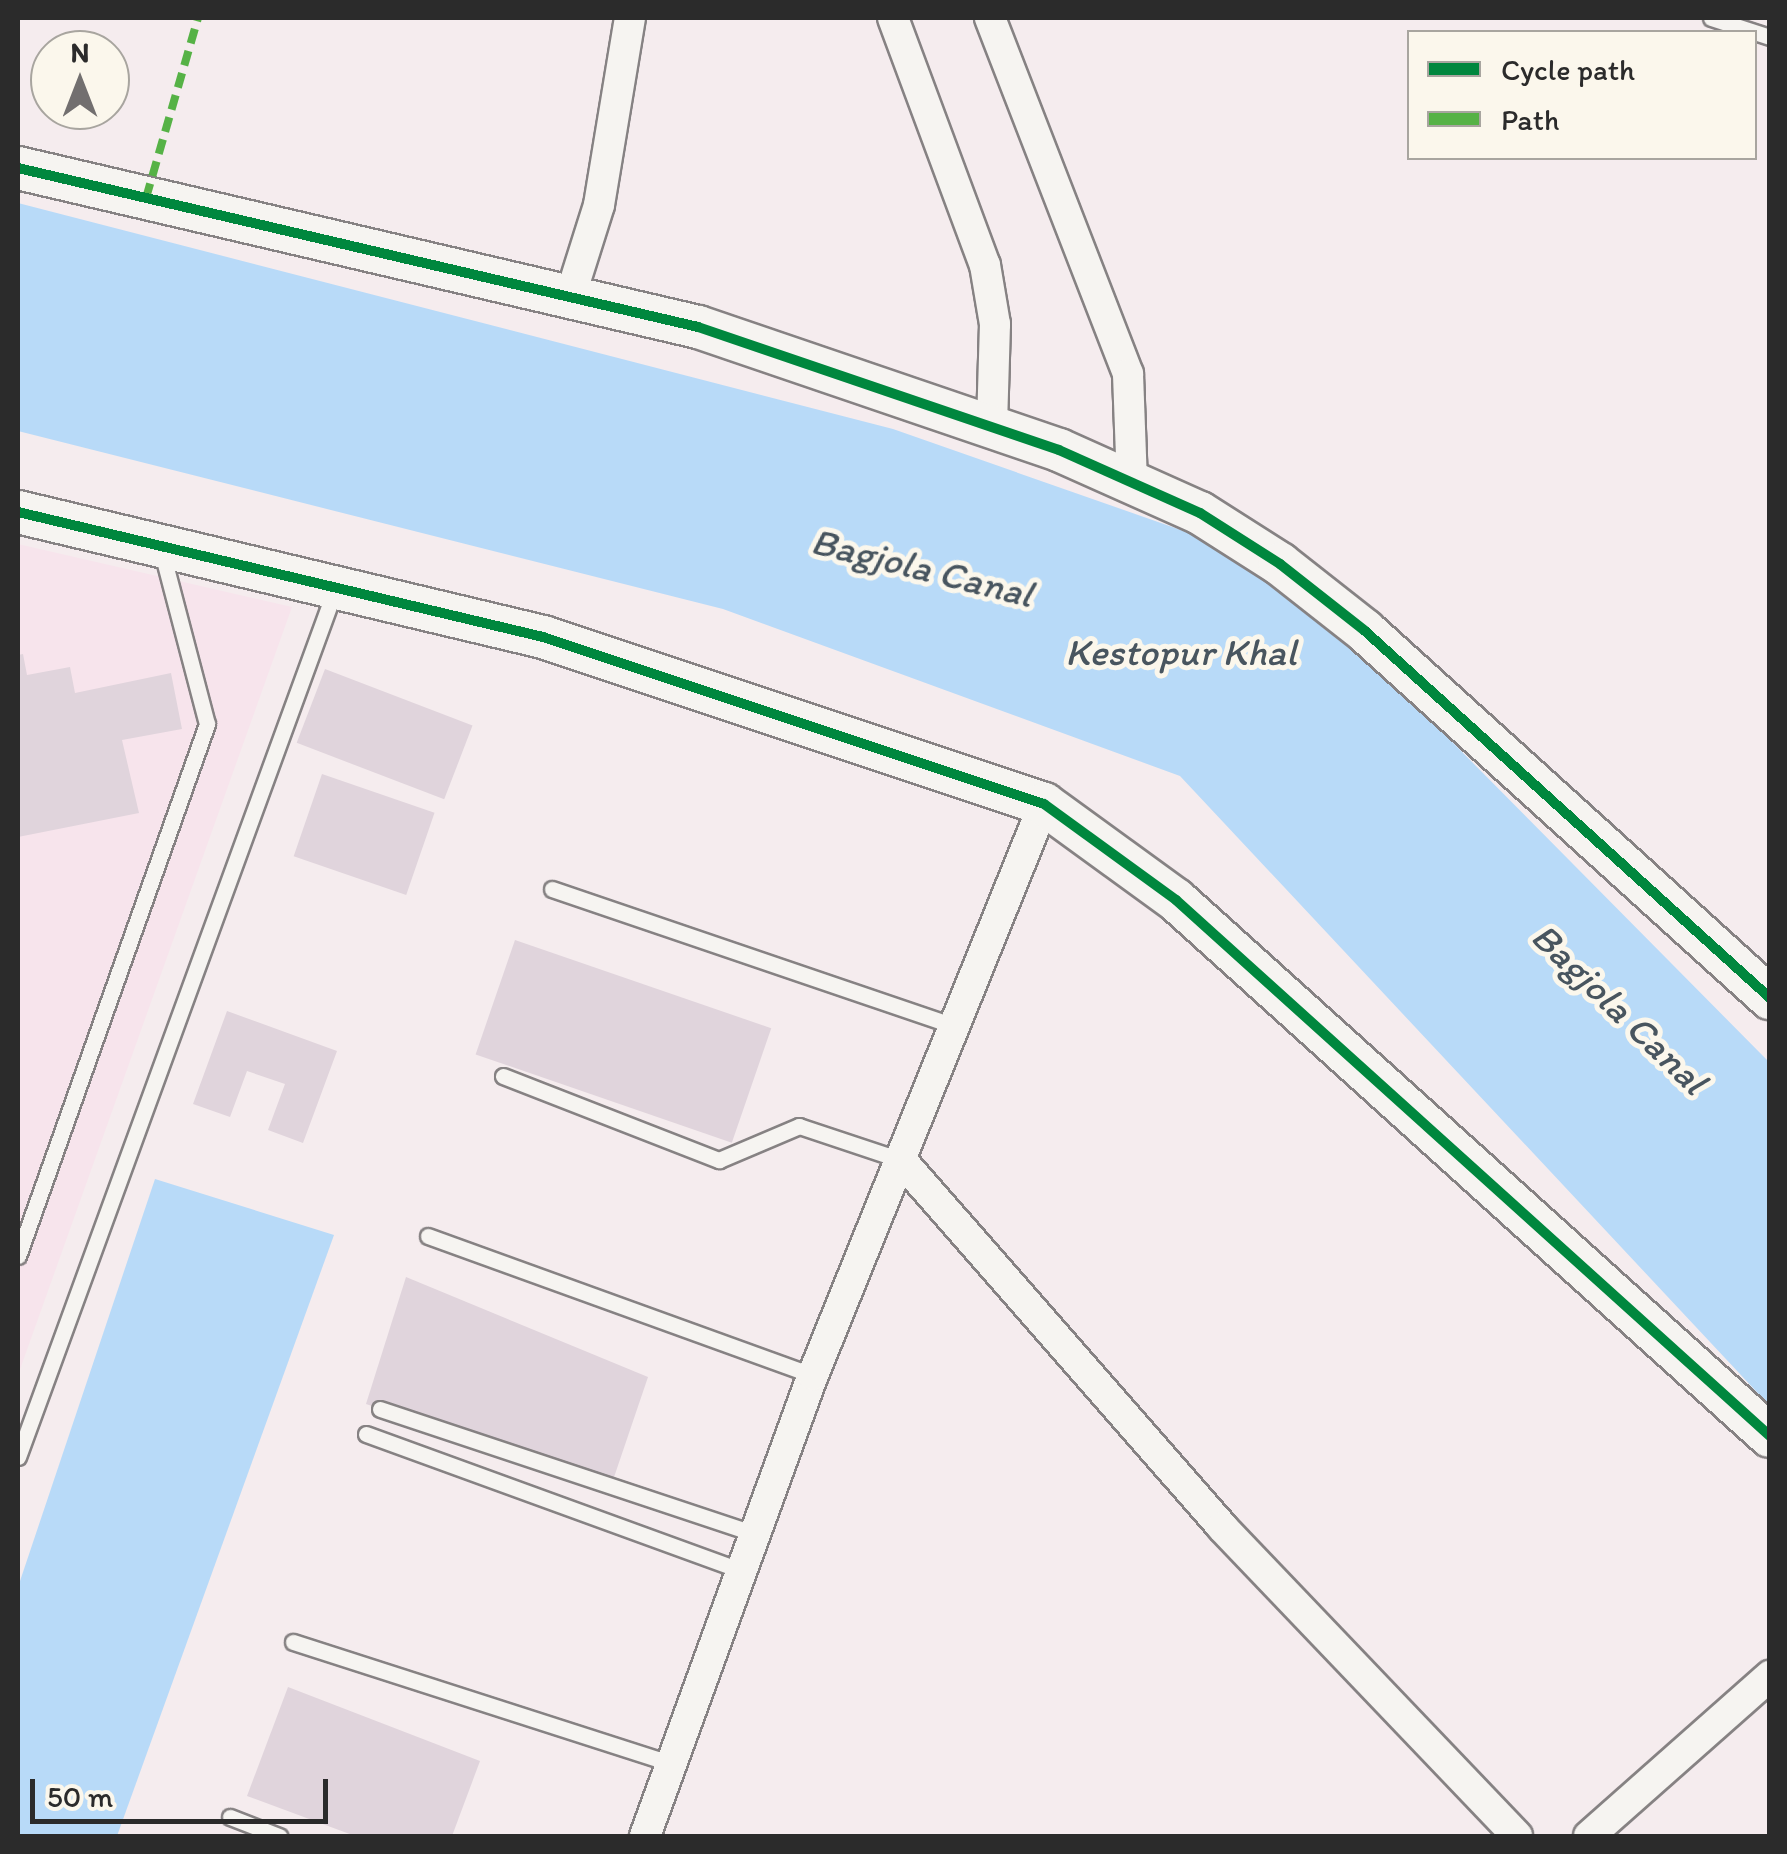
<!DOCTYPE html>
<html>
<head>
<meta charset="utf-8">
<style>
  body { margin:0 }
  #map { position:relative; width:1787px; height:1854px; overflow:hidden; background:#f5ecee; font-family:Itim,sans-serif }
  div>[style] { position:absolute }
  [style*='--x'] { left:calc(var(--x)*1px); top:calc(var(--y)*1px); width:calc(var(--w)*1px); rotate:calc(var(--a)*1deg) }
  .built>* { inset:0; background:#f7e4ec }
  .water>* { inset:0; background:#b8daf8 }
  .building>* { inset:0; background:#e0d4dc; transform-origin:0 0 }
  .roads { filter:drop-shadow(2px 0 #868283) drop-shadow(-2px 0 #868283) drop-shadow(0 2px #868283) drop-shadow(0 -2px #868283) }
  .lane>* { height:15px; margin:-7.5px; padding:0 7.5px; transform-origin:7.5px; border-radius:7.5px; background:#f6f4f1 }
  .street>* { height:30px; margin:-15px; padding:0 15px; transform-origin:15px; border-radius:15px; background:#f6f4f1 }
  .secondary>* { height:42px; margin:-21px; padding:0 21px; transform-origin:21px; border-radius:21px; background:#f6f4f1 }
  .quiet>* { height:8px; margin-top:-4px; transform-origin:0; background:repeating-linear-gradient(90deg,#56b246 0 15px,transparent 0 23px) }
  .cycleway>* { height:10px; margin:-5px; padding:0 5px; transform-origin:5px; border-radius:5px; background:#00873e }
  span { translate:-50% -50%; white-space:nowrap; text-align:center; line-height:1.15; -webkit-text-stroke:10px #fbf7ec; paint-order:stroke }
  .water-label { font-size:38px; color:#48555f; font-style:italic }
  .frame { position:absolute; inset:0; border:20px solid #2b2b2b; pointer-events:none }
  .legend { position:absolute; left:1407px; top:30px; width:350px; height:130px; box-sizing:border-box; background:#fbf7ec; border:2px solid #a8a59f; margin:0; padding:12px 18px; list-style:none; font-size:30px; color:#2b2b2b }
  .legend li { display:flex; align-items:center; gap:20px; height:50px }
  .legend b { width:50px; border:2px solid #a8a59f }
  .north { position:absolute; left:30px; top:30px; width:100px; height:100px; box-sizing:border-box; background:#fbf7ec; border:2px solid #a8a59f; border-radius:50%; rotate:0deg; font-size:28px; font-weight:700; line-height:40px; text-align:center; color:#2b2b2b }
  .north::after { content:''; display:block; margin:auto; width:35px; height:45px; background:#726f6f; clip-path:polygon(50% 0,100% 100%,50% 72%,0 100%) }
  .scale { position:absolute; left:30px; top:1779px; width:298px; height:45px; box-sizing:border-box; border:5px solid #2b2b2b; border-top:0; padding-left:12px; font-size:30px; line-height:35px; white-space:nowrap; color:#2b2b2b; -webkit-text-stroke:8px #fbf7ec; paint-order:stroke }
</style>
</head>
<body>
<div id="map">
  <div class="built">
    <div style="clip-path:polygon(18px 544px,292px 607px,18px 1375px)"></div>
  </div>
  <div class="water">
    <div style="clip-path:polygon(18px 203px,893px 429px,1275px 563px,1769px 1062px,1769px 1405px,1180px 776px,723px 609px,18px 431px)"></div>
    <div style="clip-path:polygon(155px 1179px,334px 1235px,117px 1836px,18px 1836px,18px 1587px)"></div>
  </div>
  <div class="building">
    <div style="clip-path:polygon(23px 654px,27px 675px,70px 667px,75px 693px,171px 673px,182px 729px,122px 740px,139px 813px,18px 837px,18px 655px)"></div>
    <div style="left:325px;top:669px;width:158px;height:79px;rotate:21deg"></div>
    <div style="left:322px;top:774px;width:119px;height:87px;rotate:19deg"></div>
    <div style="left:515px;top:940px;width:271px;height:121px;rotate:19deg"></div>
    <div style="clip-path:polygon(227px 1011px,337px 1051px,303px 1143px,268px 1130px,285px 1084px,247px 1071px,230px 1117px,193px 1104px)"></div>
    <div style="clip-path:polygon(406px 1277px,648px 1377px,611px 1486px,366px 1404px)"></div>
    <div style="clip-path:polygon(288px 1687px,480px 1761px,452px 1836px,355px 1836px,247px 1796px)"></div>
  </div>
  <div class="roads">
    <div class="lane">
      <div style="--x:1711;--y:18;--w:62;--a:17.9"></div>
      <div style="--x:552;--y:889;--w:425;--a:18.8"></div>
      <div style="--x:503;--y:1076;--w:232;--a:21.3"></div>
      <div style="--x:719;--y:1160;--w:87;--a:-23"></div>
      <div style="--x:799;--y:1126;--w:108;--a:18.4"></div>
      <div style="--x:428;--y:1236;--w:409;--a:19.9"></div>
      <div style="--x:18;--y:1256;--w:565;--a:-70.44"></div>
      <div style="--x:207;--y:724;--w:181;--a:-104.7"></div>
      <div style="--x:380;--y:1409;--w:393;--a:18.4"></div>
      <div style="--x:366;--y:1434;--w:397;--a:20"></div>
      <div style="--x:18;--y:1457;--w:923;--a:-69.92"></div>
      <div style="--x:293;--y:1642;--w:395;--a:17.8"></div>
      <div style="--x:230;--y:1817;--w:53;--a:21.2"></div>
    </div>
    <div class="street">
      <div style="--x:893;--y:18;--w:264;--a:69.6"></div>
      <div style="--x:985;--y:265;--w:60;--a:80.4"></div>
      <div style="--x:995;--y:324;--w:102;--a:91.7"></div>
      <div style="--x:990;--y:18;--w:382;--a:68.8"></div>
      <div style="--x:1128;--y:374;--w:107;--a:87.9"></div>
      <div style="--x:571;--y:294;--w:93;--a:-72.5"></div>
      <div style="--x:599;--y:205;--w:190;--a:-80.6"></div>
      <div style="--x:901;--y:1160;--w:488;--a:48.8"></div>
      <div style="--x:1222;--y:1527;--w:427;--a:46.3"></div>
      <div style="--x:645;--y:1836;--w:491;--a:-70"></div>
      <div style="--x:813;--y:1375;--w:616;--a:-67.97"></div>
      <div style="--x:1589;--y:1836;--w:242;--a:-41.5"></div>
    </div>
    <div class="secondary">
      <div style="--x:18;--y:168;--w:698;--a:13.16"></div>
      <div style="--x:698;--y:327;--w:381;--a:18.8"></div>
      <div style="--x:1059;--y:450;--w:154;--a:24.1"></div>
      <div style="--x:1200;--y:513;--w:95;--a:32.5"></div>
      <div style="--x:1280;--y:564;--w:108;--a:38.2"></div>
      <div style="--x:1365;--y:631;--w:547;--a:42.18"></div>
      <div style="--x:18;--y:512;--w:540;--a:13.39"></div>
      <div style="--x:543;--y:637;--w:528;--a:18.43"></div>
      <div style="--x:1044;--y:804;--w:163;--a:36"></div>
      <div style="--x:1176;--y:900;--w:800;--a:42.06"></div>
    </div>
  </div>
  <div class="quiet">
    <div style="--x:146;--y:198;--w:187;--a:-73.9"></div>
  </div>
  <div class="cycleway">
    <div style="--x:18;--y:168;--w:698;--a:13.16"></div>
    <div style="--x:698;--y:327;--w:381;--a:18.8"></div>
    <div style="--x:1059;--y:450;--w:154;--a:24.1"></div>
    <div style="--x:1200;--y:513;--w:95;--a:32.5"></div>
    <div style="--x:1280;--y:564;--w:108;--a:38.2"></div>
    <div style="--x:1365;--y:631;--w:547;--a:42.18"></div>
    <div style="--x:18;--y:512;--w:540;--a:13.39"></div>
    <div style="--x:543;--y:637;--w:528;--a:18.43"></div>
    <div style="--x:1044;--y:804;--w:163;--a:36"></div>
    <div style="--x:1176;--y:900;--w:800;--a:42.06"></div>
  </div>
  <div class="water-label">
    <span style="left:922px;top:568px;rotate:14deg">Bagjola Canal</span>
    <span style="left:1181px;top:653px">Kestopur Khal</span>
    <span style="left:1619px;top:1009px;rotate:44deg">Bagjola Canal</span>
  </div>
  <div class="frame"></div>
  <ul class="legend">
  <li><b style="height:12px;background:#00873e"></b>Cycle path</li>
  <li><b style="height:12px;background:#56b246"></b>Path</li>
  </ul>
  <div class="north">N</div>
  <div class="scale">50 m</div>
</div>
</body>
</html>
